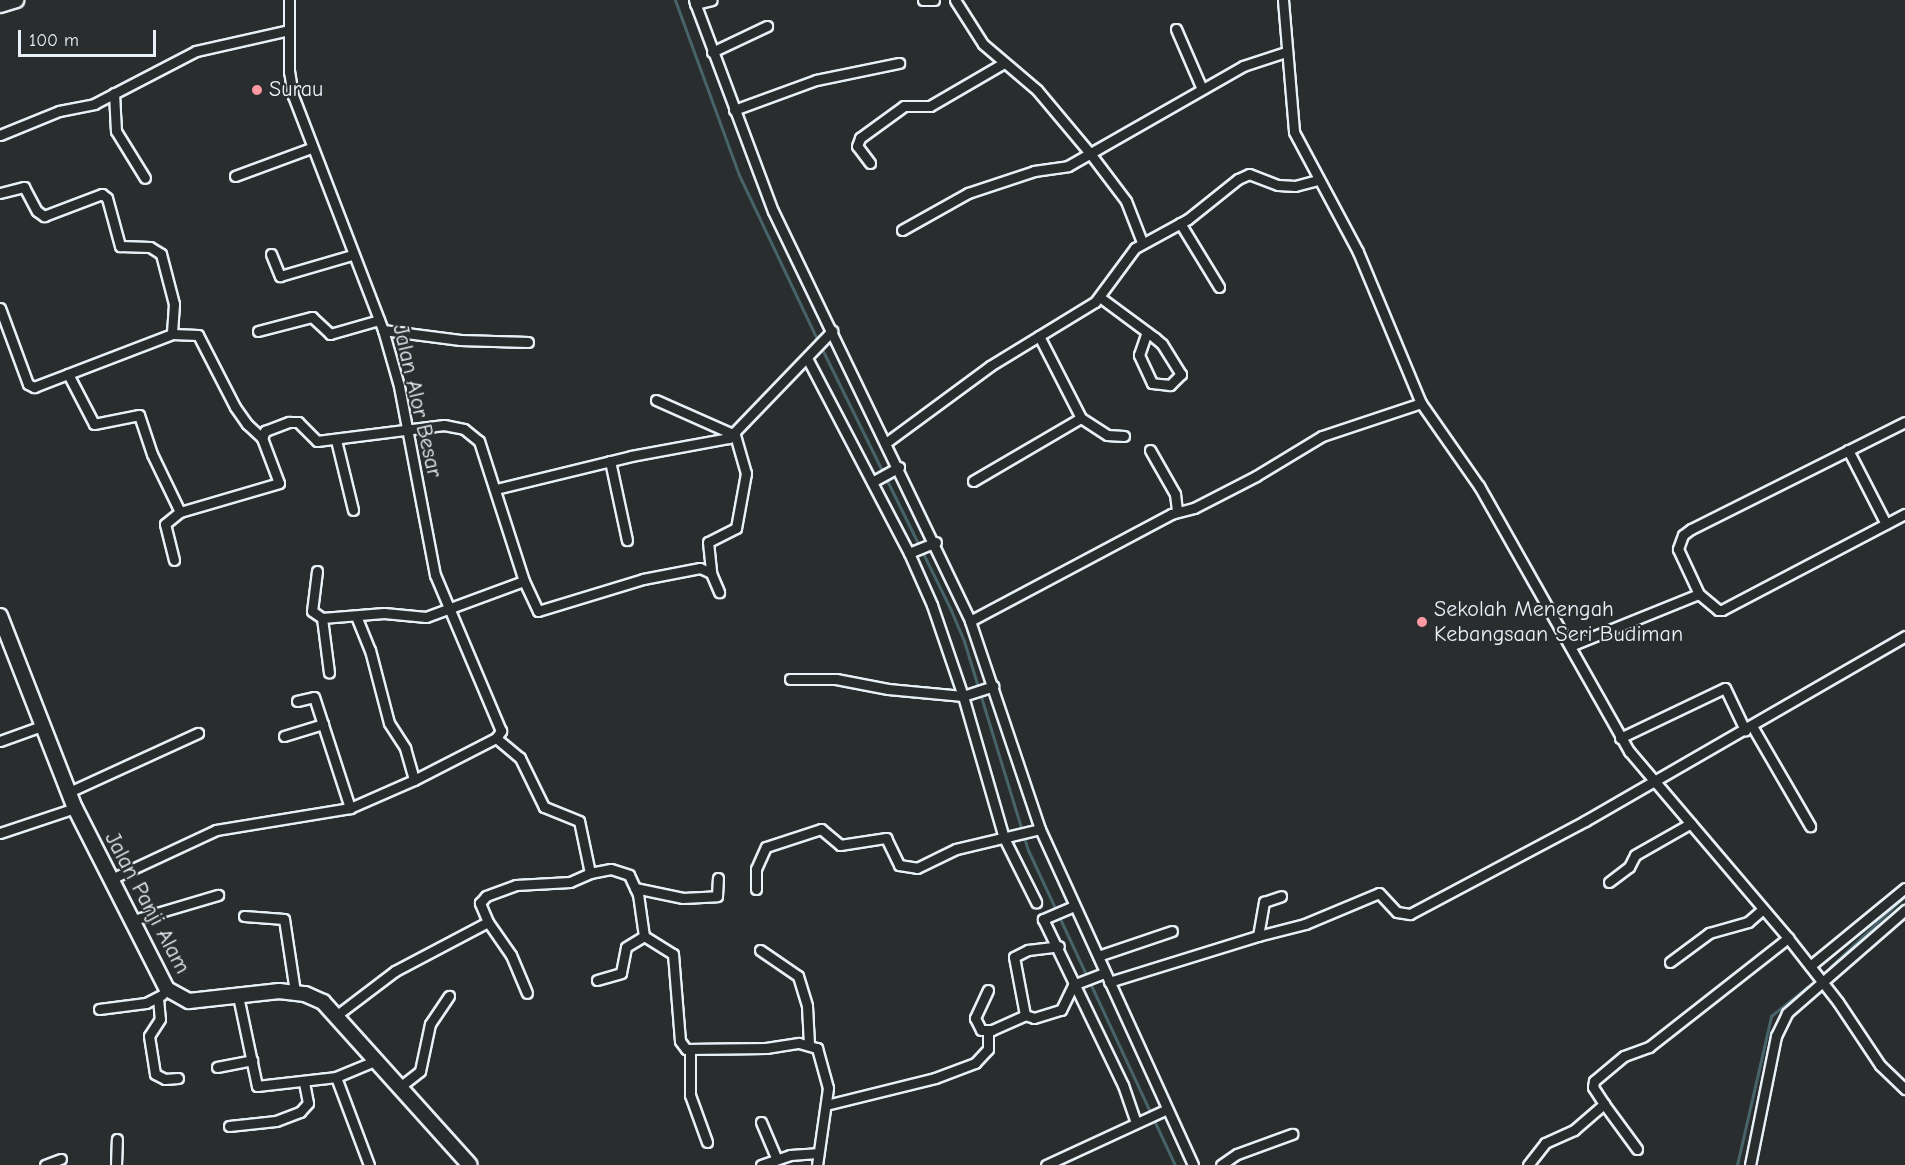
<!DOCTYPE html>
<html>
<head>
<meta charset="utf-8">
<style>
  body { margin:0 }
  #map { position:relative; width:1905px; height:1165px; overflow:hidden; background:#2a2d2e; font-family:"Comic Neue",sans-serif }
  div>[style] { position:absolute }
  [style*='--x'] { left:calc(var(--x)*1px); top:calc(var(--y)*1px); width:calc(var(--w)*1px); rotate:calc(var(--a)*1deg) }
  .stream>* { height:3px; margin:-1.5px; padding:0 1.5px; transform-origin:1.5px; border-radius:1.5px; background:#466469 }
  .roads { filter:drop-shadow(2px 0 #e8f1f8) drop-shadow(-2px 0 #e8f1f8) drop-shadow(0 2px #e8f1f8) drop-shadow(0 -2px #e8f1f8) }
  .street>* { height:9px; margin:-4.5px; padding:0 4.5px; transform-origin:4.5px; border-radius:4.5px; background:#2a2d2e }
  .secondary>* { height:14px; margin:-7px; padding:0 7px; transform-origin:7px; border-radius:7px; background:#2a2d2e }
  .dots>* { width:16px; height:16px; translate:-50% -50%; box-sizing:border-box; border:3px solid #2a2d2e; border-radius:50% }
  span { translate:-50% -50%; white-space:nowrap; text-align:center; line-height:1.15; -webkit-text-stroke:4.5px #2a2d2e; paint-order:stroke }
  .poi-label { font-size:22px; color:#e8f1f8 }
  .left { translate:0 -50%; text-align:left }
  .street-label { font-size:22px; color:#e8f1f8 }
  .scale { position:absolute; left:18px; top:30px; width:138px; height:27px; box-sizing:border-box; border:3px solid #e8f1f8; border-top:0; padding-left:8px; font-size:18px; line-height:21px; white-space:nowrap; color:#e8f1f8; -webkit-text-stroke:4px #2a2d2e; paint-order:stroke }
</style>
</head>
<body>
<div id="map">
  <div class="stream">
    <div style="--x:675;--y:0;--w:186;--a:69.9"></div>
    <div style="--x:739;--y:175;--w:184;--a:64.6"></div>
    <div style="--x:821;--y:347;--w:291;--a:63.7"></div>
    <div style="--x:950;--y:608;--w:36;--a:67"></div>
    <div style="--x:964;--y:641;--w:219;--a:73"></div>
    <div style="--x:1028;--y:850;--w:348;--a:65"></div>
    <div style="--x:1830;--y:967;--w:103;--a:-43.4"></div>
    <div style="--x:1737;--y:1165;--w:153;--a:-77.1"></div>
    <div style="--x:1771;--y:1016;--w:46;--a:-38.9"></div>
  </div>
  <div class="roads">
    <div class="street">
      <div style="--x:694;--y:0;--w:225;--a:69.5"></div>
      <div style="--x:773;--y:211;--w:455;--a:64.3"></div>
      <div style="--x:970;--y:621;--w:219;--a:71.4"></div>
      <div style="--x:1040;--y:829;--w:369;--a:65.5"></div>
      <div style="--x:923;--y:0;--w:11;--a:0"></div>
      <div style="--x:955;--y:0;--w:52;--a:57.5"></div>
      <div style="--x:983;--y:44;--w:71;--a:40.4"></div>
      <div style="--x:1037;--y:90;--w:81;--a:50"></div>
      <div style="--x:1089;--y:152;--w:61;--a:52.9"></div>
      <div style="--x:1126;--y:201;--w:44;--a:68.7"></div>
      <div style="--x:1283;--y:0;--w:132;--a:85.2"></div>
      <div style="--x:1294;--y:132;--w:136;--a:61.9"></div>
      <div style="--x:1358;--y:252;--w:164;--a:67.4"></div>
      <div style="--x:1421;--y:403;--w:101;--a:55.1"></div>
      <div style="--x:1479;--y:486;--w:305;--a:60.5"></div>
      <div style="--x:1629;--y:751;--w:245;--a:49.6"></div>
      <div style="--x:1788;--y:938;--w:81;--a:52"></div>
      <div style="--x:1838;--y:1002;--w:76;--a:56.3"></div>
      <div style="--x:1880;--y:1065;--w:35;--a:44"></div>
      <div style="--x:695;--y:4;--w:17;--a:-13"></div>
      <div style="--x:1176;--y:29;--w:65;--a:66.6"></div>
      <div style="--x:712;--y:52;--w:61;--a:-25.3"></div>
      <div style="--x:114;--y:93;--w:38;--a:87"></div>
      <div style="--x:116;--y:131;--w:55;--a:58.3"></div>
      <div style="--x:734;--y:110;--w:87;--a:-20.1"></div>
      <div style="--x:816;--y:80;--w:85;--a:-11.6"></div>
      <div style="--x:0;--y:135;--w:64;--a:-22.1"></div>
      <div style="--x:59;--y:111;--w:36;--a:-11"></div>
      <div style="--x:94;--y:104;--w:115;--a:-27.5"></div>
      <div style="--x:196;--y:51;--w:95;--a:-12.7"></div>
      <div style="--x:870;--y:163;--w:21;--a:-127"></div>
      <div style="--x:857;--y:146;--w:9;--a:-69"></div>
      <div style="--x:860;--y:138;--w:54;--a:-36"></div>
      <div style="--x:904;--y:106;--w:26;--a:0"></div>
      <div style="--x:930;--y:106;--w:86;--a:-30.2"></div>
      <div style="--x:235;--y:176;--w:81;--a:-20.2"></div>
      <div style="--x:0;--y:193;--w:25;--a:-14"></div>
      <div style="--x:24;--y:187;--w:27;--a:62"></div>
      <div style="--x:37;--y:211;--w:9;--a:36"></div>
      <div style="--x:44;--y:216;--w:62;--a:-20.8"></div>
      <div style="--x:102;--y:194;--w:6;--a:39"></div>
      <div style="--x:107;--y:198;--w:50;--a:74.8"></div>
      <div style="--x:120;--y:246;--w:30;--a:2"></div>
      <div style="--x:150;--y:247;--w:13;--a:32"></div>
      <div style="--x:161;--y:254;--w:52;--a:75.4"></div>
      <div style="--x:174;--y:304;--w:30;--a:94"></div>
      <div style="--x:1180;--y:223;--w:75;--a:58.6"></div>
      <div style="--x:902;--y:230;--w:76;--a:-29.3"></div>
      <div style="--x:968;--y:193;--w:70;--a:-18.4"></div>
      <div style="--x:1034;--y:171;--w:34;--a:-8"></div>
      <div style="--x:1068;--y:166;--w:202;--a:-29.7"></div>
      <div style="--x:1243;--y:66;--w:45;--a:-18"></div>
      <div style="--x:271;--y:254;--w:24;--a:68"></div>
      <div style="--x:280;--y:276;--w:75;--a:-16.3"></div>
      <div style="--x:1101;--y:298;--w:67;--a:36.5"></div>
      <div style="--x:1155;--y:338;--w:9;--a:41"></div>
      <div style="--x:1162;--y:344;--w:36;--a:58"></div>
      <div style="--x:1181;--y:374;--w:16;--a:135"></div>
      <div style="--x:1170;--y:385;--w:18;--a:-174"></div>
      <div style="--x:1152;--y:383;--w:31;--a:-115"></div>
      <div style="--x:1139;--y:355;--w:24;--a:-71"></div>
      <div style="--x:0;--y:308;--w:81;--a:69.8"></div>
      <div style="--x:28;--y:384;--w:7;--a:27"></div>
      <div style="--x:34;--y:387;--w:36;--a:-21"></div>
      <div style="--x:68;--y:374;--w:56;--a:62.5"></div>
      <div style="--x:94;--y:424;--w:46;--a:-11.3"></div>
      <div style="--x:139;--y:415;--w:41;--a:71.6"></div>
      <div style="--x:152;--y:454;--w:64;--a:64.2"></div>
      <div style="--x:180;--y:512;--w:103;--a:-16.3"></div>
      <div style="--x:279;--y:483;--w:48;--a:-110.7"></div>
      <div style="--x:262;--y:438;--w:8;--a:-67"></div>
      <div style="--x:265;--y:431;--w:26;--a:-21"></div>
      <div style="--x:289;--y:422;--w:9;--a:0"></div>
      <div style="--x:298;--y:422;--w:27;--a:45"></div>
      <div style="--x:317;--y:441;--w:128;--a:-7.2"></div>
      <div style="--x:444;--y:425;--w:20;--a:11"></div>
      <div style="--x:464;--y:429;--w:19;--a:39"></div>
      <div style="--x:479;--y:441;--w:147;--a:72.2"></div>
      <div style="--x:524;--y:581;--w:33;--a:65"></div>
      <div style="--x:538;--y:611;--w:110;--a:-16.9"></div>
      <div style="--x:643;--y:579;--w:58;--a:-10.9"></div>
      <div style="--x:700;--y:568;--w:12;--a:24"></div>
      <div style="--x:711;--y:573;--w:21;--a:67"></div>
      <div style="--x:383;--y:330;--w:78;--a:7.4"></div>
      <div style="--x:460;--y:340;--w:68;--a:1.7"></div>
      <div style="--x:258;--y:331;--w:56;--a:-14.5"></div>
      <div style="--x:312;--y:317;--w:25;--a:43"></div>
      <div style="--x:330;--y:334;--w:51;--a:-15.9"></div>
      <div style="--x:1039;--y:336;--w:92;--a:62.9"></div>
      <div style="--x:1081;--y:418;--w:31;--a:33"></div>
      <div style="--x:1107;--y:435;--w:17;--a:3"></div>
      <div style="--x:807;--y:358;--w:220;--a:62.4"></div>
      <div style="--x:909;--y:553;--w:57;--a:66.1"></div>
      <div style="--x:932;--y:605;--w:96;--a:71.2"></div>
      <div style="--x:963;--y:696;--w:148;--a:73.9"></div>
      <div style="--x:1004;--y:838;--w:72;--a:63.4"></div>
      <div style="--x:68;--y:374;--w:111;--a:-21"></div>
      <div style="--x:172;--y:334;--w:26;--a:2"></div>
      <div style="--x:198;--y:335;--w:81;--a:62.8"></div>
      <div style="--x:235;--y:407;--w:21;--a:55"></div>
      <div style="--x:247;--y:424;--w:21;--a:43"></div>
      <div style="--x:656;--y:400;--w:86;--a:23.9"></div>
      <div style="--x:735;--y:435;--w:40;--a:74"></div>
      <div style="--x:746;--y:473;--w:56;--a:100.3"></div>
      <div style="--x:736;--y:528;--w:31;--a:153"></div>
      <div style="--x:708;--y:542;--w:31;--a:84"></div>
      <div style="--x:1905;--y:422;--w:239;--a:153.4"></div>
      <div style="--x:1691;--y:529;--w:10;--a:143"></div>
      <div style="--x:1683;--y:535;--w:15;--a:110"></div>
      <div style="--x:1678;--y:549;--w:50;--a:65"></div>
      <div style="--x:1699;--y:594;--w:25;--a:40"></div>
      <div style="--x:1718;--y:610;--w:4;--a:0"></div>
      <div style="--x:1722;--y:610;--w:207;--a:-27.7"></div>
      <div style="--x:336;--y:440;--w:72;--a:76.3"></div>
      <div style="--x:887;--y:442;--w:128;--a:-36.4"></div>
      <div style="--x:990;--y:366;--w:123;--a:-31.4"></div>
      <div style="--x:1095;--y:302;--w:67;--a:-53.5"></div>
      <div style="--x:1135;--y:248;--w:60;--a:-28.7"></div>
      <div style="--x:1188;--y:219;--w:64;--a:-38.7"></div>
      <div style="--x:1238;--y:179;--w:12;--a:-24"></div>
      <div style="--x:1249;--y:174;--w:31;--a:21"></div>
      <div style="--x:1278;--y:185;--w:17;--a:3"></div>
      <div style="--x:1295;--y:186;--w:24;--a:-15"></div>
      <div style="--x:1150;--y:450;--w:51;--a:60.4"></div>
      <div style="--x:1175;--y:494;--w:17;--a:83"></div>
      <div style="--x:1848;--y:450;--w:83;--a:62.8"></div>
      <div style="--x:610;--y:461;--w:81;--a:77.9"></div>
      <div style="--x:973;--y:481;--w:125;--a:-30.3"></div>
      <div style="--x:872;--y:482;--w:31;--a:-29"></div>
      <div style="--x:496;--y:489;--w:139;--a:-13.7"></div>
      <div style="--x:631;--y:456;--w:100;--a:-10.4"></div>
      <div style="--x:729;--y:438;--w:149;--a:-46.1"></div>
      <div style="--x:909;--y:553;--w:29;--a:-22"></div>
      <div style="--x:174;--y:560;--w:37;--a:-104"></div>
      <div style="--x:165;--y:524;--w:19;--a:-39"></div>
      <div style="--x:317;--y:571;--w:40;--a:97.1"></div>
      <div style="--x:312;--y:611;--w:12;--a:35"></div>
      <div style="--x:322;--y:618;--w:62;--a:-4.6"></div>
      <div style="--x:384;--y:613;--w:42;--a:5.4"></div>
      <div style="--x:426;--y:617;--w:104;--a:-20.2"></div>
      <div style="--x:356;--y:616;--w:37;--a:68"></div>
      <div style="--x:370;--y:650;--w:75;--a:75.4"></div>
      <div style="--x:389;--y:723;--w:30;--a:57"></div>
      <div style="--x:405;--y:748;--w:33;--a:74"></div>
      <div style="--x:322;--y:618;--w:55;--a:82.7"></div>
      <div style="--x:970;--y:621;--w:228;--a:-28"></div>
      <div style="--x:1171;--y:514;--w:24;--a:-15"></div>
      <div style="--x:1194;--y:508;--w:70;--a:-27.3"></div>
      <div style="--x:1256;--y:476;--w:77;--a:-31.2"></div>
      <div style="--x:1322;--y:436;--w:104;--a:-18.4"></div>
      <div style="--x:1570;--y:646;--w:139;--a:-22"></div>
      <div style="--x:790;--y:679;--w:46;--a:0"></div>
      <div style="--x:836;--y:679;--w:53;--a:10.9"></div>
      <div style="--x:888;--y:689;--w:75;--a:5.3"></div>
      <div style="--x:963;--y:696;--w:32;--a:-18"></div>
      <div style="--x:297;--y:701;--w:17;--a:-13"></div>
      <div style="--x:314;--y:697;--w:117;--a:72"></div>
      <div style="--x:1752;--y:726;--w:116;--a:59.9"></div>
      <div style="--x:284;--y:736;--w:41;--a:-17.1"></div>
      <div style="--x:1620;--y:738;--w:116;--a:-25.5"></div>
      <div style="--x:1725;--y:688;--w:47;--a:64.5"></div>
      <div style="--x:0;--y:741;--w:45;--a:-19.7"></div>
      <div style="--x:69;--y:792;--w:142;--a:-24.6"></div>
      <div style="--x:0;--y:833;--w:79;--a:-18.4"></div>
      <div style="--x:590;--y:873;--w:21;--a:-11"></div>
      <div style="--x:611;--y:869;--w:19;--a:18"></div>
      <div style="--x:629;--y:875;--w:21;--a:65"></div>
      <div style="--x:638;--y:894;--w:42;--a:81.9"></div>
      <div style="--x:644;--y:936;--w:34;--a:32"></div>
      <div style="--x:673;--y:954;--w:87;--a:85.4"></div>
      <div style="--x:680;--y:1041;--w:10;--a:53"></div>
      <div style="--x:686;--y:1049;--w:80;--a:-0.7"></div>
      <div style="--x:766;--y:1048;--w:33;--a:-9"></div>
      <div style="--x:799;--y:1043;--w:19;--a:16"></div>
      <div style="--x:817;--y:1048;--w:41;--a:74.6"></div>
      <div style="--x:828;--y:1088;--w:78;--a:98.1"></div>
      <div style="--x:109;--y:880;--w:118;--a:-25"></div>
      <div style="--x:216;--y:830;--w:136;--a:-9.3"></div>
      <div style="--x:350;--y:808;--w:70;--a:-23.6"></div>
      <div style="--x:414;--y:780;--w:92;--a:-27.1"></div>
      <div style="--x:496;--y:738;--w:9;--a:-54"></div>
      <div style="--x:501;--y:731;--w:169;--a:-112.9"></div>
      <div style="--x:435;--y:575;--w:192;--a:-100.8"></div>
      <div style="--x:399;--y:386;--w:58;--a:-105.9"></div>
      <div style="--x:383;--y:330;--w:251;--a:-111"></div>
      <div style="--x:293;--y:96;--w:24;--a:-99"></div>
      <div style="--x:289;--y:72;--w:72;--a:-90"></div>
      <div style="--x:1609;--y:882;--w:25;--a:-37"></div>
      <div style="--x:1629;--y:867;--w:13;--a:-63"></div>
      <div style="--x:1635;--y:855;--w:64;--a:-29.7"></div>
      <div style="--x:635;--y:888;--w:49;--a:11.8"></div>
      <div style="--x:683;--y:898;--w:34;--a:-3"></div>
      <div style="--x:717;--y:896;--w:18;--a:-87"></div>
      <div style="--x:756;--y:889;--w:20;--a:-90"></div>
      <div style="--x:756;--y:869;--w:24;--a:-66"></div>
      <div style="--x:766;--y:847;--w:58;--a:-18.1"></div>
      <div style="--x:821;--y:829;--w:25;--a:40"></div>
      <div style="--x:840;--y:845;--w:47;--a:-8.7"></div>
      <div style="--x:886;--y:838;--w:30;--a:64"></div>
      <div style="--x:899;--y:865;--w:18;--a:9"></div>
      <div style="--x:917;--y:868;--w:43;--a:-26"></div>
      <div style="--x:956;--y:849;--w:86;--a:-13.4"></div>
      <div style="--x:1074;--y:906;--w:34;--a:157"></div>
      <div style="--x:1043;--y:919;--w:184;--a:64.3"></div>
      <div style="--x:1123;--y:1085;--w:39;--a:71"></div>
      <div style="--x:244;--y:916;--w:40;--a:4.3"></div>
      <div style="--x:284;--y:919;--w:74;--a:81.4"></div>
      <div style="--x:130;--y:921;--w:92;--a:-16.5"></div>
      <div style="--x:488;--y:922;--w:40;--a:55.1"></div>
      <div style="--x:511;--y:955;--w:41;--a:67.2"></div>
      <div style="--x:1258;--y:936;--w:49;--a:-14.3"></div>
      <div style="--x:1305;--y:924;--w:80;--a:-22.7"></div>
      <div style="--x:1379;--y:893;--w:26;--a:47"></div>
      <div style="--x:1397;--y:912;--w:13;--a:9"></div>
      <div style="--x:1410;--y:914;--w:198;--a:-28"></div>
      <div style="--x:1585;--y:821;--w:370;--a:-30"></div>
      <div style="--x:760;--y:950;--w:46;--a:34.4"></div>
      <div style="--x:798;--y:976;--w:31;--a:73"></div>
      <div style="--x:807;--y:1006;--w:38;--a:87"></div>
      <div style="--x:1098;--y:956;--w:78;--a:-18.7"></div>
      <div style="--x:1670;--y:962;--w:49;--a:-36.6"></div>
      <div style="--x:1709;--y:933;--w:41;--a:-15.8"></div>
      <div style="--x:1748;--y:922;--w:20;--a:-41"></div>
      <div style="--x:1810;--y:966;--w:123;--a:-39.4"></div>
      <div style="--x:597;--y:980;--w:25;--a:-16"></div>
      <div style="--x:621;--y:973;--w:26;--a:-79"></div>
      <div style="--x:626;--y:947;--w:21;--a:-31"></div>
      <div style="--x:1109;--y:982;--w:156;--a:-17.2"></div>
      <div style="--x:1258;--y:936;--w:35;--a:-80"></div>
      <div style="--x:1264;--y:902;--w:18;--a:-19"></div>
      <div style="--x:988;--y:990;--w:31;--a:115"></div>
      <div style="--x:975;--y:1018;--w:13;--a:63"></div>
      <div style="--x:981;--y:1030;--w:11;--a:0"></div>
      <div style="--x:992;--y:1030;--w:36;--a:-24"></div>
      <div style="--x:238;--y:996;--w:92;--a:78.1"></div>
      <div style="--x:257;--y:1086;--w:80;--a:-6.5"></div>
      <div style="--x:158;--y:998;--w:21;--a:85"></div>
      <div style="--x:160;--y:1019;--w:20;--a:123"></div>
      <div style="--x:149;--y:1036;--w:38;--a:81"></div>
      <div style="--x:155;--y:1074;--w:11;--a:27"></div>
      <div style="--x:165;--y:1079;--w:13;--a:-4"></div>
      <div style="--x:99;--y:1009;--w:47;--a:-7.3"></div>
      <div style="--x:146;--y:1003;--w:18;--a:-27"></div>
      <div style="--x:337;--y:1015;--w:73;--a:-37.2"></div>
      <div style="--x:395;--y:971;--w:105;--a:-27.8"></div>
      <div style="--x:488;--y:922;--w:21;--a:-113"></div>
      <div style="--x:480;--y:903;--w:9;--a:-49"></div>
      <div style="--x:486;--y:896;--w:32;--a:-20"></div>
      <div style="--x:516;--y:885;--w:54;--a:-3.2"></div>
      <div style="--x:570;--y:882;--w:22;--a:-24"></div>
      <div style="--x:590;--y:873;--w:53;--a:-101.9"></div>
      <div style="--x:579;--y:821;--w:38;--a:-158"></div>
      <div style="--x:544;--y:807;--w:55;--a:-116.1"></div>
      <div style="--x:520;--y:758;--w:31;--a:-140"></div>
      <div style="--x:1025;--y:1015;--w:59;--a:-100.7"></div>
      <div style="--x:1014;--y:957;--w:16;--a:-27"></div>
      <div style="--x:1028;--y:950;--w:31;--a:-7"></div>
      <div style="--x:1025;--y:1015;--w:9;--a:18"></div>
      <div style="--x:1034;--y:1018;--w:28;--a:-17"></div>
      <div style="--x:1061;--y:1010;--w:28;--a:-64"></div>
      <div style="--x:1073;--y:985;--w:34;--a:-21"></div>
      <div style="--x:690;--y:1050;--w:45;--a:90"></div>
      <div style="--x:690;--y:1095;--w:50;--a:70.1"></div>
      <div style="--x:217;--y:1067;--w:36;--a:-11"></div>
      <div style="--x:401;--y:1086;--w:24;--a:-38"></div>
      <div style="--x:420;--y:1071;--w:48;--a:-78"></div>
      <div style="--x:430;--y:1024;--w:34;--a:-56"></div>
      <div style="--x:826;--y:1105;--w:112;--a:-13.9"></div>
      <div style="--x:935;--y:1078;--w:43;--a:-20.6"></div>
      <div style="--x:975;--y:1063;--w:19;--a:-47"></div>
      <div style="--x:988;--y:1049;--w:18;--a:-90"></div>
      <div style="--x:761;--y:1122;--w:39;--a:67"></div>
      <div style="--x:229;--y:1126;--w:47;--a:-6.1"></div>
      <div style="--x:276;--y:1121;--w:26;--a:-21"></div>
      <div style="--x:300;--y:1112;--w:12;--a:-48"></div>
      <div style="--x:308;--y:1103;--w:21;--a:-101"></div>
      <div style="--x:1637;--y:1149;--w:56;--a:-126.3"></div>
      <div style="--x:1604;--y:1104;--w:20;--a:-123"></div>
      <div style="--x:1593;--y:1087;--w:6;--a:-81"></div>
      <div style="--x:1594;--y:1081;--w:39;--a:-40"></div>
      <div style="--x:1624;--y:1056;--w:27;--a:-20"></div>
      <div style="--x:1649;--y:1047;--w:177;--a:-38.1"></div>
      <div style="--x:45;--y:1165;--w:17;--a:-21"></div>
      <div style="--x:116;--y:1165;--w:26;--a:-88"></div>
      <div style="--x:369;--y:1165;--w:94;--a:-110.6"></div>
      <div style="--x:336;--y:1077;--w:44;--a:-22.5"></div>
      <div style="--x:761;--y:1165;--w:31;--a:-19"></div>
      <div style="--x:790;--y:1155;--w:27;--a:-4"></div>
      <div style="--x:1046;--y:1165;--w:133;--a:-24.8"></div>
      <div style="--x:1221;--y:1165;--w:19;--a:-35"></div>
      <div style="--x:1237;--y:1154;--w:59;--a:-20"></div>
      <div style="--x:1528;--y:1165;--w:28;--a:-52"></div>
      <div style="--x:1545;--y:1143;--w:32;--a:-24"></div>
      <div style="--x:1574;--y:1130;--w:40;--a:-41"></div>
      <div style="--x:1750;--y:1165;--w:132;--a:-78.6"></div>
      <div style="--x:1776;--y:1036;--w:25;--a:-64"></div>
      <div style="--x:1787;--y:1013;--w:157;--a:-41.1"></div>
    </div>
    <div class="secondary">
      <div style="--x:0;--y:5;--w:17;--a:-17"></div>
      <div style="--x:0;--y:616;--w:206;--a:68.7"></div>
      <div style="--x:75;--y:808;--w:203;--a:63.1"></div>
      <div style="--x:167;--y:989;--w:25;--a:29"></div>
      <div style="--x:189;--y:1001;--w:91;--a:-6.3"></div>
      <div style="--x:279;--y:991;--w:26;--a:7"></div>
      <div style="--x:305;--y:994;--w:20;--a:24"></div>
      <div style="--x:323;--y:1002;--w:219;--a:48"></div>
    </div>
  </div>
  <div class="dots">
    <div style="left:257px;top:90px;background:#ff9aa2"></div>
    <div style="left:1422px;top:622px;background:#ff9aa2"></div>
  </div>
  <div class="poi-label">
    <span class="left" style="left:269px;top:90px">Surau</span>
    <span class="left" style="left:1434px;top:622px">Sekolah Menengah<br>Kebangsaan Seri Budiman</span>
  </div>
  <div class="street-label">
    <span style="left:417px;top:401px;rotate:77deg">Jalan Alor Besar</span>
    <span style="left:147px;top:903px;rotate:62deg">Jalan Panji Alam</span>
  </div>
  <div class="scale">100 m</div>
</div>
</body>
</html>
